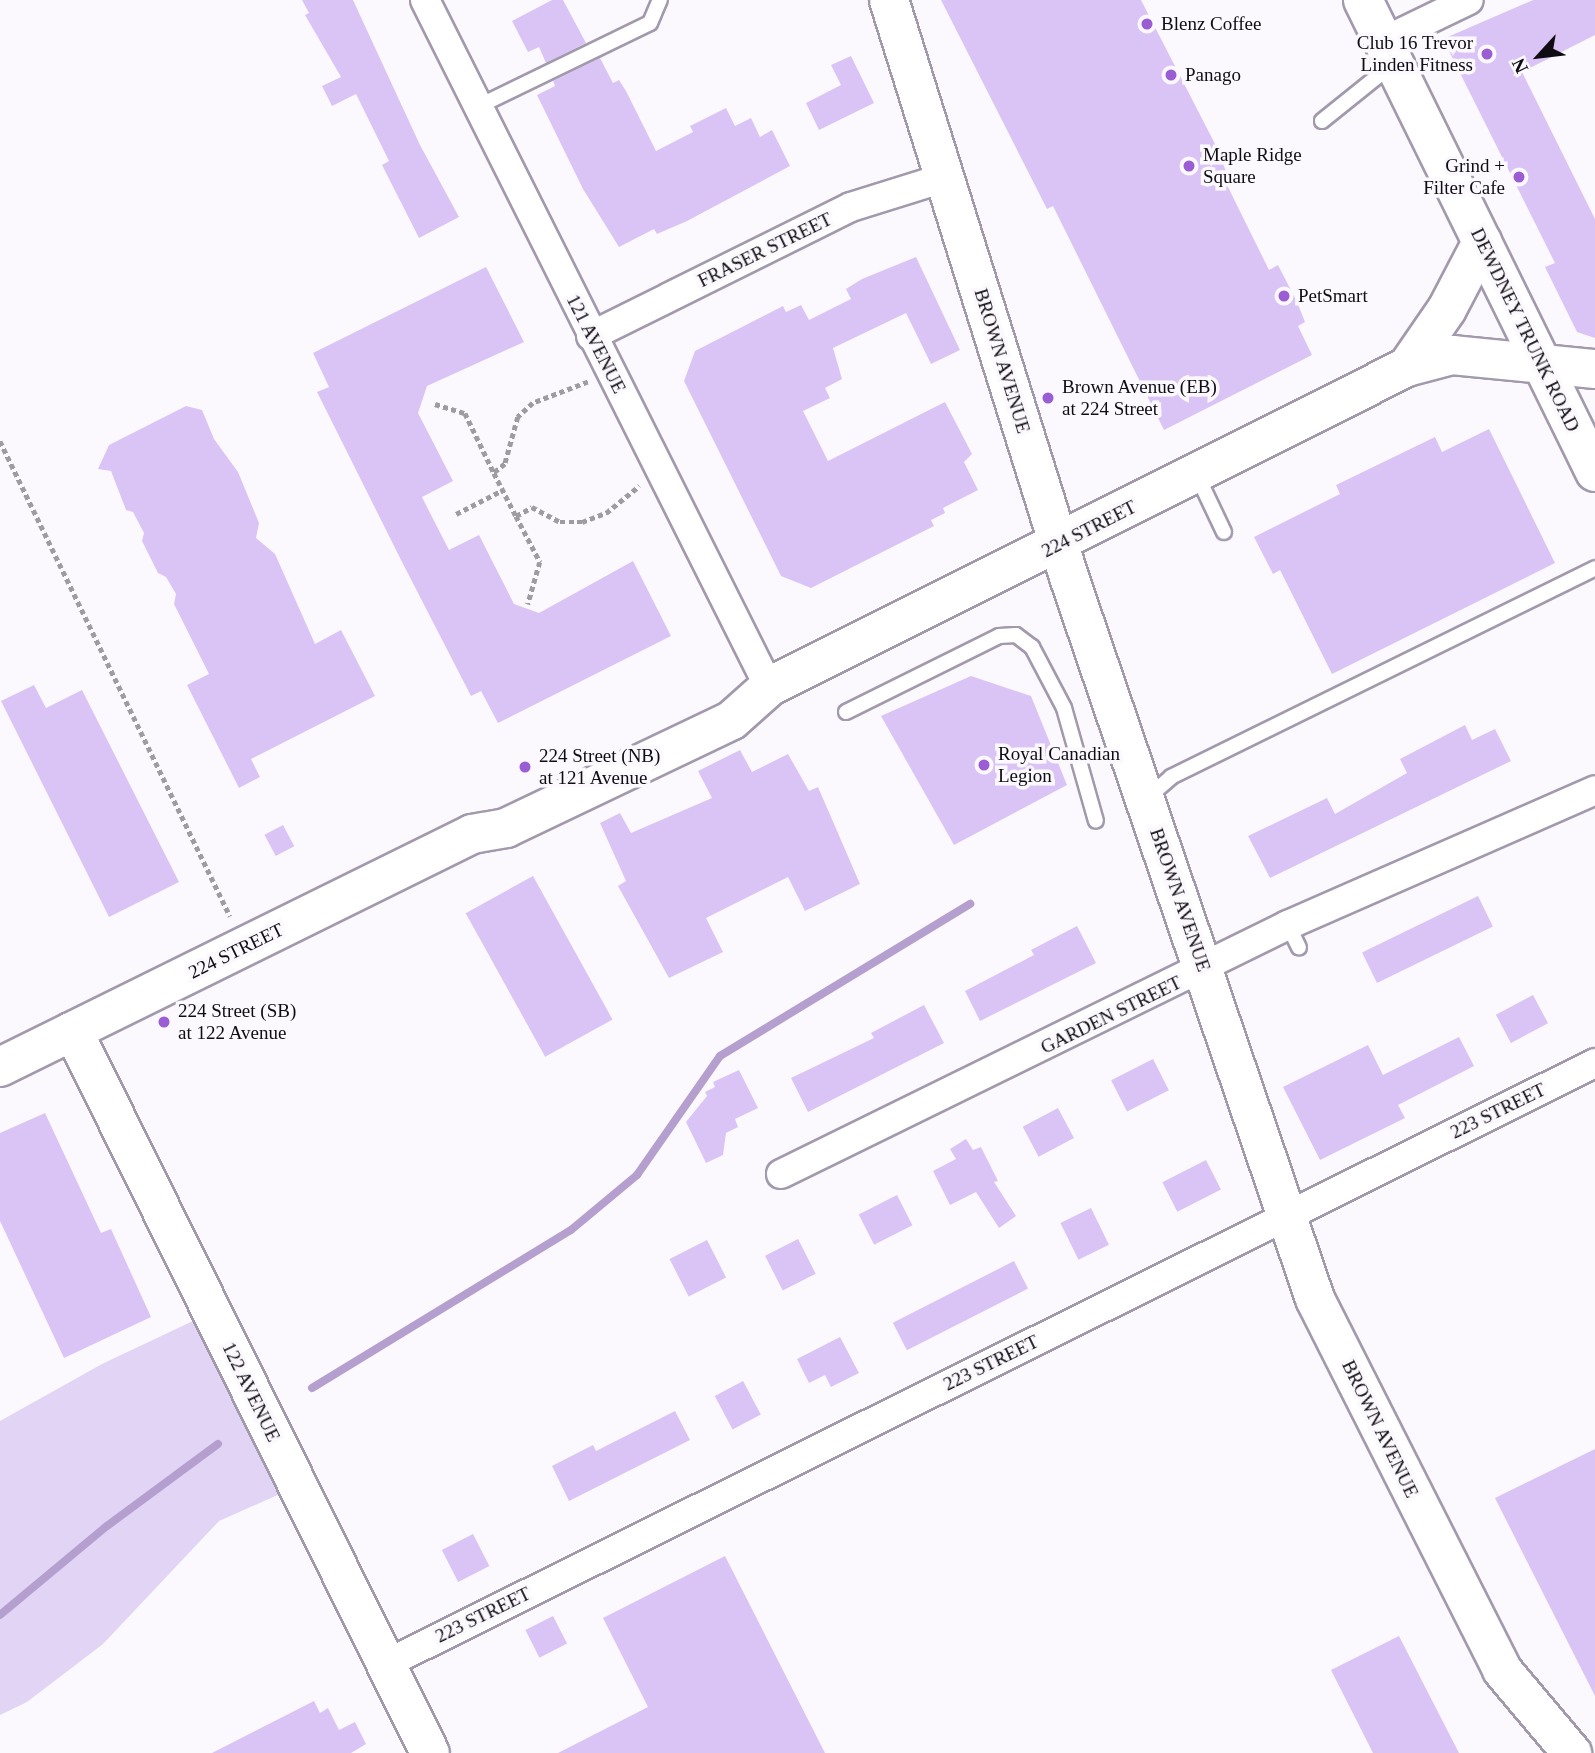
<!DOCTYPE html>
<html>
<head>
<meta charset="utf-8">
<style>
  body { margin:0 }
  #map { position:relative; width:1595px; height:1753px; overflow:hidden; background:#fbf9fd; font-family:"Times New Roman",serif }
  div>[style] { position:absolute }
  [style*='--x'] { left:calc(var(--x)*1px); top:calc(var(--y)*1px); width:calc(var(--w)*1px); rotate:calc(var(--a)*1deg) }
  .green>* { inset:0; background:#e2d4f5 }
  .stream>* { height:8px; margin:-4px; padding:0 4px; transform-origin:4px; border-radius:4px; background:#b49fce }
  .building>* { inset:0; background:#dac4f5; transform-origin:0 0 }
  .path>* { height:4.5px; margin-top:-2.25px; transform-origin:0; background:repeating-linear-gradient(90deg,#9e9ca1 0 5px,transparent 0 8.5px) }
  .roads { filter:drop-shadow(2px 0 #a299ad) drop-shadow(-2px 0 #a299ad) drop-shadow(0 2px #a299ad) drop-shadow(0 -2px #a299ad) }
  .lane>* { height:14px; margin:-7px; padding:0 7px; transform-origin:7px; border-radius:7px; background:#fff }
  .street>* { height:28px; margin:-14px; padding:0 14px; transform-origin:14px; border-radius:14px; background:#fff }
  .secondary>* { height:38px; margin:-19px; padding:0 19px; transform-origin:19px; border-radius:19px; background:#fff }
  .dots>* { width:19px; height:19px; translate:-50% -50%; box-sizing:border-box; border:4px solid #fbf9fd; border-radius:50% }
  span { translate:-50% -50%; white-space:nowrap; text-align:center; line-height:1.15; -webkit-text-stroke:7px #fbf9fd; paint-order:stroke }
  .poi-label { font-size:19px; color:#0f0c13 }
  .left { translate:0 -50%; text-align:left }
  .right { translate:-100% -50%; text-align:right }
  .street-label { font-size:19px; color:#0f0c13 }
  .north { position:absolute; left:1504px; top:21px; width:70px; height:70px; -webkit-text-stroke:5px #fbf9fd; paint-order:stroke; rotate:243deg; font-size:19px; font-weight:700; line-height:28px; text-align:center; color:#0f0c13 }
  .north::after { content:''; display:block; margin:auto; width:24px; height:32px; background:#0f0c13; clip-path:polygon(50% 0,100% 100%,50% 72%,0 100%) }
</style>
</head>
<body>
<div id="map">
  <div class="green">
    <div style="clip-path:polygon(212px 1312px,298px 1486px,219px 1521px,103px 1644px,27px 1702px,0 1715px,0 1421px,102px 1364px)"></div>
  </div>
  <div class="stream">
    <div style="--x:312;--y:1388;--w:303;--a:-31.4"></div>
    <div style="--x:571;--y:1230;--w:86;--a:-39.8"></div>
    <div style="--x:637;--y:1175;--w:145;--a:-55.1"></div>
    <div style="--x:720;--y:1056;--w:293;--a:-31.3"></div>
    <div style="--x:0;--y:1615;--w:139;--a:-39.8"></div>
    <div style="--x:107;--y:1526;--w:138;--a:-36.5"></div>
  </div>
  <div class="building">
    <div style="clip-path:polygon(302px 0,353px 0,420px 145px,459px 217px,419px 238px,382px 165px,389px 161px,356px 94px,332px 106px,322px 86px,341px 77px,305px 15px,309px 13px)"></div>
    <div style="clip-path:polygon(552px 0,563px 0,586px 43px,546px 63px,539px 47px,528px 52px,512px 21px)"></div>
    <div style="clip-path:polygon(941px 0,1141px 0,1214px 142px,1230px 181px,1226px 183px,1269px 270px,1278px 265px,1297px 302px,1305px 322px,1298px 326px,1312px 355px,1164px 430px,1053px 206px,1047px 209px)"></div>
    <div style="clip-path:polygon(1533px 0,1595px 0,1595px 35px,1522px 72px,1595px 219px,1595px 338px,1577px 332px,1545px 267px,1555px 263px,1443px 39px)"></div>
    <div style="clip-path:polygon(851px 56px,874px 103px,819px 130px,806px 103px,841px 85px,831px 65px)"></div>
    <div style="clip-path:polygon(600px 58px,613px 83px,619px 80px,626px 91px,656px 151px,693px 132px,690px 126px,726px 108px,735px 126px,751px 118px,760px 137px,772px 130px,790px 166px,687px 221px,657px 234px,654px 229px,619px 247px,583px 189px,537px 95px,555px 86px,553px 81px)"></div>
    <div style="clip-path:polygon(916px 257px,960px 350px,931px 364px,906px 313px,833px 348px,842px 379px,825px 388px,830px 398px,803px 411px,828px 461px,945px 402px,972px 454px,964px 462px,978px 490px,943px 508px,945px 513px,931px 520px,934px 526px,811px 588px,781px 576px,684px 381px,695px 351px,783px 306px,786px 312px,801px 305px,809px 320px,851px 299px,846px 289px,862px 279px)"></div>
    <div style="clip-path:polygon(486px 267px,524px 342px,427px 386px,418px 413px,453px 481px,422px 497px,429px 511px,449px 550px,479px 535px,514px 604px,539px 613px,633px 561px,671px 636px,498px 723px,481px 691px,471px 696px,400px 558px,317px 392px,329px 387px,313px 353px)"></div>
    <div style="clip-path:polygon(186px 406px,202px 410px,214px 439px,238px 472px,259px 523px,256px 538px,275px 554px,315px 644px,341px 630px,375px 696px,251px 759px,260px 777px,239px 788px,187px 685px,209px 674px,174px 604px,176px 594px,166px 577px,158px 573px,142px 541px,144px 533px,133px 512px,126px 510px,111px 471px,98px 469px,109px 445px)"></div>
    <div style="clip-path:polygon(1489px 429px,1555px 563px,1332px 674px,1280px 570px,1273px 574px,1254px 537px,1340px 494px,1336px 485px,1435px 437px,1442px 452px)"></div>
    <div style="clip-path:polygon(971px 676px,1031px 696px,1067px 785px,954px 845px,881px 716px)"></div>
    <div style="clip-path:polygon(34px 685px,46px 708px,82px 690px,179px 882px,109px 917px,1px 701px)"></div>
    <div style="clip-path:polygon(1465px 725px,1472px 740px,1495px 729px,1511px 761px,1270px 878px,1248px 836px,1327px 798px,1335px 814px,1407px 773px,1400px 759px)"></div>
    <div style="clip-path:polygon(740px 750px,752px 772px,788px 754px,809px 791px,818px 787px,860px 884px,805px 911px,788px 877px,706px 918px,723px 952px,669px 978px,618px 886px,626px 881px,600px 823px,620px 813px,631px 833px,712px 798px,698px 771px)"></div>
    <div style="left:283px;top:825px;width:24px;height:21px;rotate:62deg"></div>
    <div style="left:533px;top:876px;width:164px;height:77px;rotate:61deg"></div>
    <div style="left:1478px;top:896px;width:34px;height:129px;rotate:64deg"></div>
    <div style="clip-path:polygon(1077px 926px,1096px 963px,980px 1021px,965px 991px,1034px 955px,1031px 950px)"></div>
    <div style="left:1533px;top:995px;width:32px;height:42px;rotate:62deg"></div>
    <div style="clip-path:polygon(924px 1005px,944px 1043px,808px 1112px,791px 1078px,874px 1038px,871px 1033px)"></div>
    <div style="clip-path:polygon(1459px 1037px,1474px 1066px,1398px 1105px,1405px 1118px,1320px 1160px,1283px 1087px,1368px 1045px,1383px 1075px)"></div>
    <div style="left:1153px;top:1059px;width:35px;height:47px;rotate:63deg"></div>
    <div style="clip-path:polygon(739px 1070px,758px 1108px,735px 1119px,738px 1127px,726px 1133px,723px 1155px,706px 1163px,686px 1122px,707px 1096px,705px 1092px,715px 1087px,713px 1082px)"></div>
    <div style="left:1058px;top:1108px;width:34px;height:40px;rotate:62deg"></div>
    <div style="clip-path:polygon(45px 1113px,101px 1233px,111px 1229px,151px 1317px,64px 1358px,0 1221px,0 1133px)"></div>
    <div style="clip-path:polygon(966px 1139px,973px 1150px,981px 1147px,998px 1181px,994px 1182px,1016px 1216px,999px 1228px,976px 1192px,950px 1205px,933px 1171px,956px 1159px,950px 1149px)"></div>
    <div style="left:1206px;top:1160px;width:33px;height:49px;rotate:63deg"></div>
    <div style="left:897px;top:1195px;width:34px;height:43px;rotate:63deg"></div>
    <div style="left:1091px;top:1208px;width:41px;height:34px;rotate:64deg"></div>
    <div style="left:798px;top:1239px;width:39px;height:37px;rotate:63deg"></div>
    <div style="left:707px;top:1240px;width:42px;height:42px;rotate:63deg"></div>
    <div style="left:1014px;top:1261px;width:31px;height:136px;rotate:63deg"></div>
    <div style="clip-path:polygon(840px 1337px,859px 1373px,831px 1387px,825px 1375px,809px 1383px,797px 1359px)"></div>
    <div style="left:743px;top:1381px;width:38px;height:32px;rotate:62deg"></div>
    <div style="clip-path:polygon(675px 1411px,690px 1440px,569px 1501px,552px 1466px,593px 1445px,596px 1451px)"></div>
    <div style="clip-path:polygon(1595px 1449px,1595px 1696px,1495px 1498px)"></div>
    <div style="left:473px;top:1534px;width:36px;height:35px;rotate:63deg"></div>
    <div style="clip-path:polygon(725px 1556px,825px 1753px,558px 1753px,648px 1707px,603px 1618px)"></div>
    <div style="left:553px;top:1616px;width:31px;height:31px;rotate:63deg"></div>
    <div style="clip-path:polygon(1399px 1636px,1459px 1753px,1373px 1753px,1331px 1670px)"></div>
    <div style="clip-path:polygon(314px 1701px,320px 1713px,328px 1708px,339px 1730px,355px 1722px,366px 1744px,351px 1753px,212px 1753px)"></div>
  </div>
  <div class="path">
    <div style="--x:588;--y:382;--w:59;--a:159.1"></div>
    <div style="--x:533;--y:403;--w:21;--a:137"></div>
    <div style="--x:518;--y:417;--w:49;--a:105.5"></div>
    <div style="--x:505;--y:464;--w:14;--a:141"></div>
    <div style="--x:494;--y:473;--w:48;--a:62.9"></div>
    <div style="--x:516;--y:516;--w:18;--a:-29"></div>
    <div style="--x:532;--y:507;--w:32;--a:28"></div>
    <div style="--x:560;--y:522;--w:22;--a:0"></div>
    <div style="--x:582;--y:522;--w:26;--a:-21"></div>
    <div style="--x:606;--y:513;--w:43;--a:-39.3"></div>
    <div style="--x:435;--y:404;--w:31;--a:17"></div>
    <div style="--x:465;--y:413;--w:67;--a:64.2"></div>
    <div style="--x:0;--y:441;--w:528;--a:64.16"></div>
    <div style="--x:456;--y:514;--w:53;--a:-27.1"></div>
    <div style="--x:516;--y:516;--w:52;--a:62.4"></div>
    <div style="--x:540;--y:562;--w:44;--a:105.9"></div>
  </div>
  <div class="roads">
    <div class="lane">
      <div style="--x:477;--y:107;--w:192;--a:-25.9"></div>
      <div style="--x:650;--y:23;--w:25;--a:-67"></div>
      <div style="--x:1322;--y:121;--w:91;--a:-38.8"></div>
      <div style="--x:1197;--y:475;--w:63;--a:64.7"></div>
      <div style="--x:846;--y:712;--w:171;--a:-26.4"></div>
      <div style="--x:999;--y:636;--w:17;--a:-3"></div>
      <div style="--x:1016;--y:635;--w:20;--a:37"></div>
      <div style="--x:1032;--y:647;--w:69;--a:62.3"></div>
      <div style="--x:1064;--y:708;--w:117;--a:74.2"></div>
      <div style="--x:1146;--y:799;--w:33;--a:-41"></div>
      <div style="--x:1171;--y:777;--w:473;--a:-26.2"></div>
      <div style="--x:1288;--y:925;--w:25;--a:64"></div>
    </div>
    <div class="street">
      <div style="--x:425;--y:0;--w:768;--a:63.4"></div>
      <div style="--x:1384;--y:41;--w:94;--a:-25.8"></div>
      <div style="--x:591;--y:336;--w:290;--a:-26.4"></div>
      <div style="--x:851;--y:207;--w:97;--a:-17.3"></div>
      <div style="--x:781;--y:1174;--w:565;--a:-26.16"></div>
      <div style="--x:1288;--y:925;--w:335;--a:-23.7"></div>
      <div style="--x:386;--y:1664;--w:1350;--a:-26.43"></div>
    </div>
    <div class="secondary">
      <div style="--x:889;--y:0;--w:604;--a:72.67"></div>
      <div style="--x:1069;--y:577;--w:763;--a:71.18"></div>
      <div style="--x:1315;--y:1299;--w:415;--a:63.2"></div>
      <div style="--x:1502;--y:1670;--w:109;--a:49.9"></div>
      <div style="--x:1363;--y:0;--w:526;--a:63.82"></div>
      <div style="--x:1407;--y:367;--w:70;--a:-55.4"></div>
      <div style="--x:1447;--y:309;--w:76;--a:-62.4"></div>
      <div style="--x:73;--y:1031;--w:805;--a:63.69"></div>
      <div style="--x:0;--y:1067;--w:526;--a:-26.27"></div>
      <div style="--x:472;--y:834;--w:35;--a:-10"></div>
      <div style="--x:506;--y:828;--w:250;--a:-25.5"></div>
      <div style="--x:732;--y:720;--w:50;--a:-41.7"></div>
      <div style="--x:769;--y:687;--w:714;--a:-26.64"></div>
      <div style="--x:1407;--y:367;--w:47;--a:-14.9"></div>
      <div style="--x:1452;--y:355;--w:144;--a:5.6"></div>
    </div>
  </div>
  <div class="dots">
    <div style="left:1147px;top:24px;background:#9a5dd4"></div>
    <div style="left:1487px;top:54px;background:#9a5dd4"></div>
    <div style="left:1171px;top:75px;background:#9a5dd4"></div>
    <div style="left:1189px;top:166px;background:#9a5dd4"></div>
    <div style="left:1519px;top:177px;background:#9a5dd4"></div>
    <div style="left:1284px;top:296px;background:#9a5dd4"></div>
    <div style="left:1048px;top:398px;background:#9a5dd4"></div>
    <div style="left:984px;top:765px;background:#9a5dd4"></div>
    <div style="left:525px;top:767px;background:#9a5dd4"></div>
    <div style="left:164px;top:1022px;background:#9a5dd4"></div>
  </div>
  <div class="poi-label">
    <span class="left" style="left:1161px;top:24px">Blenz Coffee</span>
    <span class="right" style="left:1473px;top:54px">Club 16 Trevor<br>Linden Fitness</span>
    <span class="left" style="left:1185px;top:75px">Panago</span>
    <span class="left" style="left:1203px;top:166px">Maple Ridge<br>Square</span>
    <span class="right" style="left:1505px;top:177px">Grind +<br>Filter Cafe</span>
    <span class="left" style="left:1298px;top:296px">PetSmart</span>
    <span class="left" style="left:1062px;top:398px">Brown Avenue (EB)<br>at 224 Street</span>
    <span class="left" style="left:998px;top:765px">Royal Canadian<br>Legion</span>
    <span class="left" style="left:539px;top:767px">224 Street (NB)<br>at 121 Avenue</span>
    <span class="left" style="left:178px;top:1022px">224 Street (SB)<br>at 122 Avenue</span>
  </div>
  <div class="street-label">
    <span style="left:765px;top:250px;rotate:-26deg">FRASER STREET</span>
    <span style="left:1525px;top:330px;rotate:64deg">DEWDNEY TRUNK ROAD</span>
    <span style="left:596px;top:344px;rotate:63deg">121 AVENUE</span>
    <span style="left:1002px;top:361px;rotate:73deg">BROWN AVENUE</span>
    <span style="left:1089px;top:529px;rotate:-27deg">224 STREET</span>
    <span style="left:1180px;top:900px;rotate:71deg">BROWN AVENUE</span>
    <span style="left:236px;top:951px;rotate:-26deg">224 STREET</span>
    <span style="left:1111px;top:1015px;rotate:-26deg">GARDEN STREET</span>
    <span style="left:1498px;top:1111px;rotate:-26deg">223 STREET</span>
    <span style="left:991px;top:1363px;rotate:-26deg">223 STREET</span>
    <span style="left:251px;top:1392px;rotate:64deg">122 AVENUE</span>
    <span style="left:1380px;top:1429px;rotate:64deg">BROWN AVENUE</span>
    <span style="left:483px;top:1615px;rotate:-26deg">223 STREET</span>
  </div>
  <div class="north">N</div>
</div>
</body>
</html>
